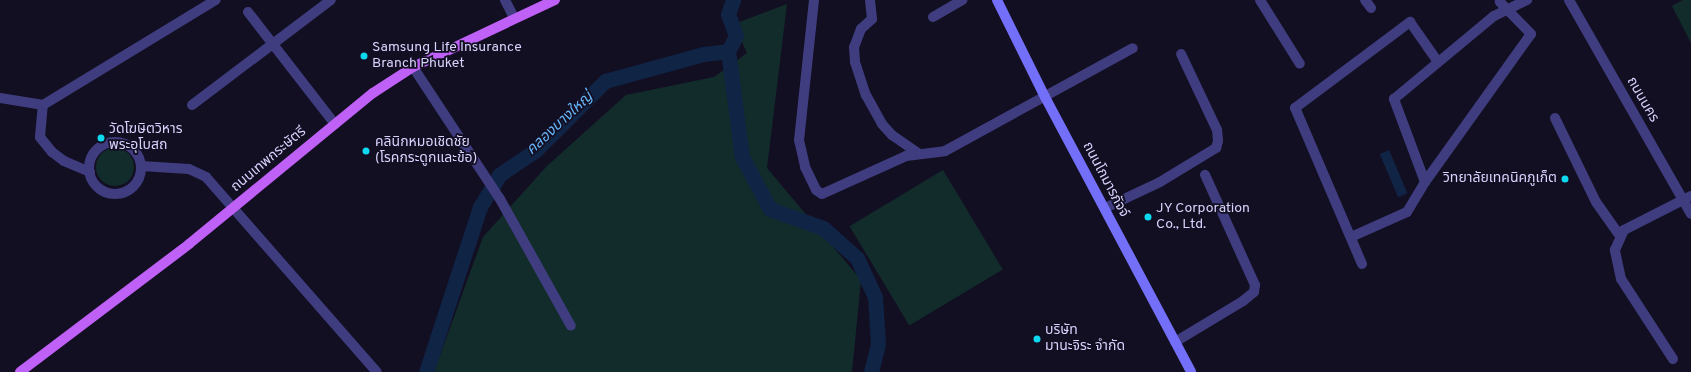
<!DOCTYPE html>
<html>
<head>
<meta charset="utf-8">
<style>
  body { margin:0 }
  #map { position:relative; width:1691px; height:372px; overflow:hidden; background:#130f23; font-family:Overpass,"Noto Sans Thai",sans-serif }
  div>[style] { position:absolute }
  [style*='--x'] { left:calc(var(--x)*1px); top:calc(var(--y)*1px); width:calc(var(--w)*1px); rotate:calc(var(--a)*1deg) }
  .green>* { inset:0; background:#122c2c; transform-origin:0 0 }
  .round { border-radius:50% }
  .water>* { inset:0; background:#102446; transform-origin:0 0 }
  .canal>* { height:15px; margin:-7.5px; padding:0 7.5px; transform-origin:7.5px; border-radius:7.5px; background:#102446 }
  .street>* { height:10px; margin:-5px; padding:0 5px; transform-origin:5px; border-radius:5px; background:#3f3d7f }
  .street>.ring { margin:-5px; padding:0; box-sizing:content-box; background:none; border:10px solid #3f3d7f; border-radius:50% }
  .secondary>* { height:10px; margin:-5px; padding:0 5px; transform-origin:5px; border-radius:5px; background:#736ff8 }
  .primary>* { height:10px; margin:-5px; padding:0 5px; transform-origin:5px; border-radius:5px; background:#bf60f7 }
  .dots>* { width:11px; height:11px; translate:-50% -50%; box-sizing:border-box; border:2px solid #130f23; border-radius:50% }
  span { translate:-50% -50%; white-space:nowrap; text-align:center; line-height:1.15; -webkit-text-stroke:3.5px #130f23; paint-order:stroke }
  .poi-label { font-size:14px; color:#d8d3fd }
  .left { translate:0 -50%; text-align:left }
  .right { translate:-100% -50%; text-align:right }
  .street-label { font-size:14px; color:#d8d3fd }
  .water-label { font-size:15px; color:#66b4f7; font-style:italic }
</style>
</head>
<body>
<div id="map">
  <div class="green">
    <div style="clip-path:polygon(1683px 0,1691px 0,1691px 43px,1672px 6px)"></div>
    <div style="clip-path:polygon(787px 4px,767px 168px,861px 280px,852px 372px,434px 372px,483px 237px,547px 166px,626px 95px,714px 77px,747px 53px,734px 24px)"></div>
    <div class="round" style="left:96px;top:148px;width:38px;height:38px"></div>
    <div style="left:943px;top:170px;width:116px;height:109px;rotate:59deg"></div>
  </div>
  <div class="water">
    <div style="left:1389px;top:150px;width:47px;height:10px;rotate:67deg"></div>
  </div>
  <div class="canal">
    <div style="--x:728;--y:51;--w:107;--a:82.5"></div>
    <div style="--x:742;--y:157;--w:59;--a:61.7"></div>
    <div style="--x:770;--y:209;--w:56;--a:19.7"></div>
    <div style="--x:823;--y:228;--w:45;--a:41.4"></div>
    <div style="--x:857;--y:258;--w:43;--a:65.2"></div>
    <div style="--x:875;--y:297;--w:47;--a:86.3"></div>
    <div style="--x:878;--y:344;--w:29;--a:104"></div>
    <div style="--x:426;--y:372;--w:174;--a:-71.9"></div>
    <div style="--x:480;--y:207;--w:37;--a:-59"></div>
    <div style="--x:499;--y:175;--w:45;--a:-34"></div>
    <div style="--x:536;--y:150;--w:98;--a:-45"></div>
    <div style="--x:605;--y:81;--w:103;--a:-15.3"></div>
    <div style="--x:704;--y:54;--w:24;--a:-7"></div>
    <div style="--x:728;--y:51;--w:17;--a:-62"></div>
    <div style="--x:736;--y:36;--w:23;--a:-110"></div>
    <div style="--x:728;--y:14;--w:15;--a:-70"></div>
  </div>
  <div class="street">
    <div style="--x:505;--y:0;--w:20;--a:63"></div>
    <div style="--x:814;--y:0;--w:141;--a:96.1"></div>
    <div style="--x:799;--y:140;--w:28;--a:77"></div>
    <div style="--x:805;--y:167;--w:25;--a:64"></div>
    <div style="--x:816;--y:190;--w:7;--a:34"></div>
    <div style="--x:822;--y:194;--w:92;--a:-24.3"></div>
    <div style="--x:906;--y:156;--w:39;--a:-7"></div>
    <div style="--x:945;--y:151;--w:214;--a:-28.7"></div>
    <div style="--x:870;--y:0;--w:19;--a:84"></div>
    <div style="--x:872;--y:19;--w:15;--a:138"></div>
    <div style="--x:861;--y:29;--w:19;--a:111"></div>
    <div style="--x:854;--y:47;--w:15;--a:86"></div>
    <div style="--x:855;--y:62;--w:35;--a:72"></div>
    <div style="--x:866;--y:95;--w:33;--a:61"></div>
    <div style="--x:882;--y:124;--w:15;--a:48"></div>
    <div style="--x:892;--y:135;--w:33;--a:35"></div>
    <div style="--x:1260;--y:0;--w:75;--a:58"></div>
    <div style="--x:1365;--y:0;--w:10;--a:53"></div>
    <div style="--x:1569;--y:0;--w:246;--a:60.3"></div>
    <div style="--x:248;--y:12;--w:142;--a:52.2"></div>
    <div style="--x:933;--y:17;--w:34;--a:-30"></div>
    <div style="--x:413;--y:67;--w:158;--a:56.6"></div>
    <div style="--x:500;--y:199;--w:145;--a:60.8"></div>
    <div style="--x:0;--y:98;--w:44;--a:9.2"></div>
    <div style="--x:192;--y:105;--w:174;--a:-37.1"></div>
    <div style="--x:1555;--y:118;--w:93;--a:64"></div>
    <div style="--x:1596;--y:202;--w:42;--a:54.8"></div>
    <div class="ring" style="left:89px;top:142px;width:42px;height:42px"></div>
    <div style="--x:141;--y:166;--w:48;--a:3.6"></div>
    <div style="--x:189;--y:169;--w:19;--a:25"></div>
    <div style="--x:206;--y:177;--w:259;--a:48.8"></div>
    <div style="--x:90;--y:172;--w:28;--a:-157"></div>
    <div style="--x:64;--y:161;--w:15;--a:-143"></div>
    <div style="--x:52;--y:152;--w:19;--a:-129"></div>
    <div style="--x:40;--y:137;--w:32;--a:-85"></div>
    <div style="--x:43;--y:105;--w:202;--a:-31.3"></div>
    <div style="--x:1425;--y:182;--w:89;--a:-110.5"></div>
    <div style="--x:1394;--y:99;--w:130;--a:-39.7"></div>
    <div style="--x:1494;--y:16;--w:37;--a:-26"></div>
    <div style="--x:1105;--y:208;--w:61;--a:-25.3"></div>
    <div style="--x:1160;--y:182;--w:66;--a:-31.3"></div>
    <div style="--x:1216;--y:148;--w:7;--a:-74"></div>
    <div style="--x:1218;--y:141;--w:11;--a:-95"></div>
    <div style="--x:1217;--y:130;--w:84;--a:-115.3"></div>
    <div style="--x:1351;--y:237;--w:61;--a:-24.1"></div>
    <div style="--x:1407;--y:212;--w:35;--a:-59"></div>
    <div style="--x:1425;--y:182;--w:182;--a:-54.4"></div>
    <div style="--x:1531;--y:34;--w:45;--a:-134.1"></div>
    <div style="--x:1362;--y:264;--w:170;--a:-113.2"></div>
    <div style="--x:1295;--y:108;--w:144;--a:-36.8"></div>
    <div style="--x:1410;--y:22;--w:49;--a:55"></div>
    <div style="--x:1175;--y:342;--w:79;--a:-31.1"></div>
    <div style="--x:1243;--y:301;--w:14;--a:-39"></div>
    <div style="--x:1254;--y:292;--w:7;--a:-82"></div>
    <div style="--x:1255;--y:285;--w:121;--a:-114.4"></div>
    <div style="--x:1673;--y:359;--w:95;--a:-123"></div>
    <div style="--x:1621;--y:279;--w:30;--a:-102"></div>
    <div style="--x:1615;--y:250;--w:22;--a:-66"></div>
    <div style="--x:1624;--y:230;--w:75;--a:-26.9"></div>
  </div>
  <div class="secondary">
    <div style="--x:997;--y:0;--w:108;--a:63.7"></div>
    <div style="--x:1045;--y:97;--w:311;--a:62"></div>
  </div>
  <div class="primary">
    <div style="--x:20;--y:372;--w:212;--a:-37.1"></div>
    <div style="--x:189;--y:244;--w:238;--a:-39.4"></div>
    <div style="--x:373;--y:93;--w:48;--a:-33"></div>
    <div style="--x:413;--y:67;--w:157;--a:-25.3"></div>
  </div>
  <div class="dots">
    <div style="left:364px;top:56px;background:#0cd8f0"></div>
    <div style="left:101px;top:138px;background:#0cd8f0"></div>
    <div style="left:366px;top:151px;background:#0cd8f0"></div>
    <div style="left:1565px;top:179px;background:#0cd8f0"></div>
    <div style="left:1148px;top:217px;background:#0cd8f0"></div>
    <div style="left:1037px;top:339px;background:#0cd8f0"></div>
  </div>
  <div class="poi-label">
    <span class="left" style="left:372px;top:56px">Samsung Life Insurance<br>Branch Phuket</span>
    <span class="left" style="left:109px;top:138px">วัดโฆษิตวิหาร<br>พระอุโบสถ</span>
    <span class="left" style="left:375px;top:151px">คลินิกหมอเชิดชัย<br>(โรคกระดูกและข้อ)</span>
    <span class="right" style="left:1557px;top:179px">วิทยาลัยเทคนิคภูเก็ต</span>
    <span class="left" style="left:1156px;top:217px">JY Corporation<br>Co., Ltd.</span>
    <span class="left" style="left:1045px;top:339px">บริษัท<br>มานะจิระ จำกัด</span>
  </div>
  <div class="street-label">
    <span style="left:1642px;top:100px;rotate:60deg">ถนนนคร</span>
    <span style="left:269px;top:160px;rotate:-40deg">ถนนเทพกระษัตรี</span>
    <span style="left:1105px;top:180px;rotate:62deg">ถนนโกมารภัจจ์</span>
  </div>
  <div class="water-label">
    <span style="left:560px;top:124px;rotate:-43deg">คลองบางใหญ่</span>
  </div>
</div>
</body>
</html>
